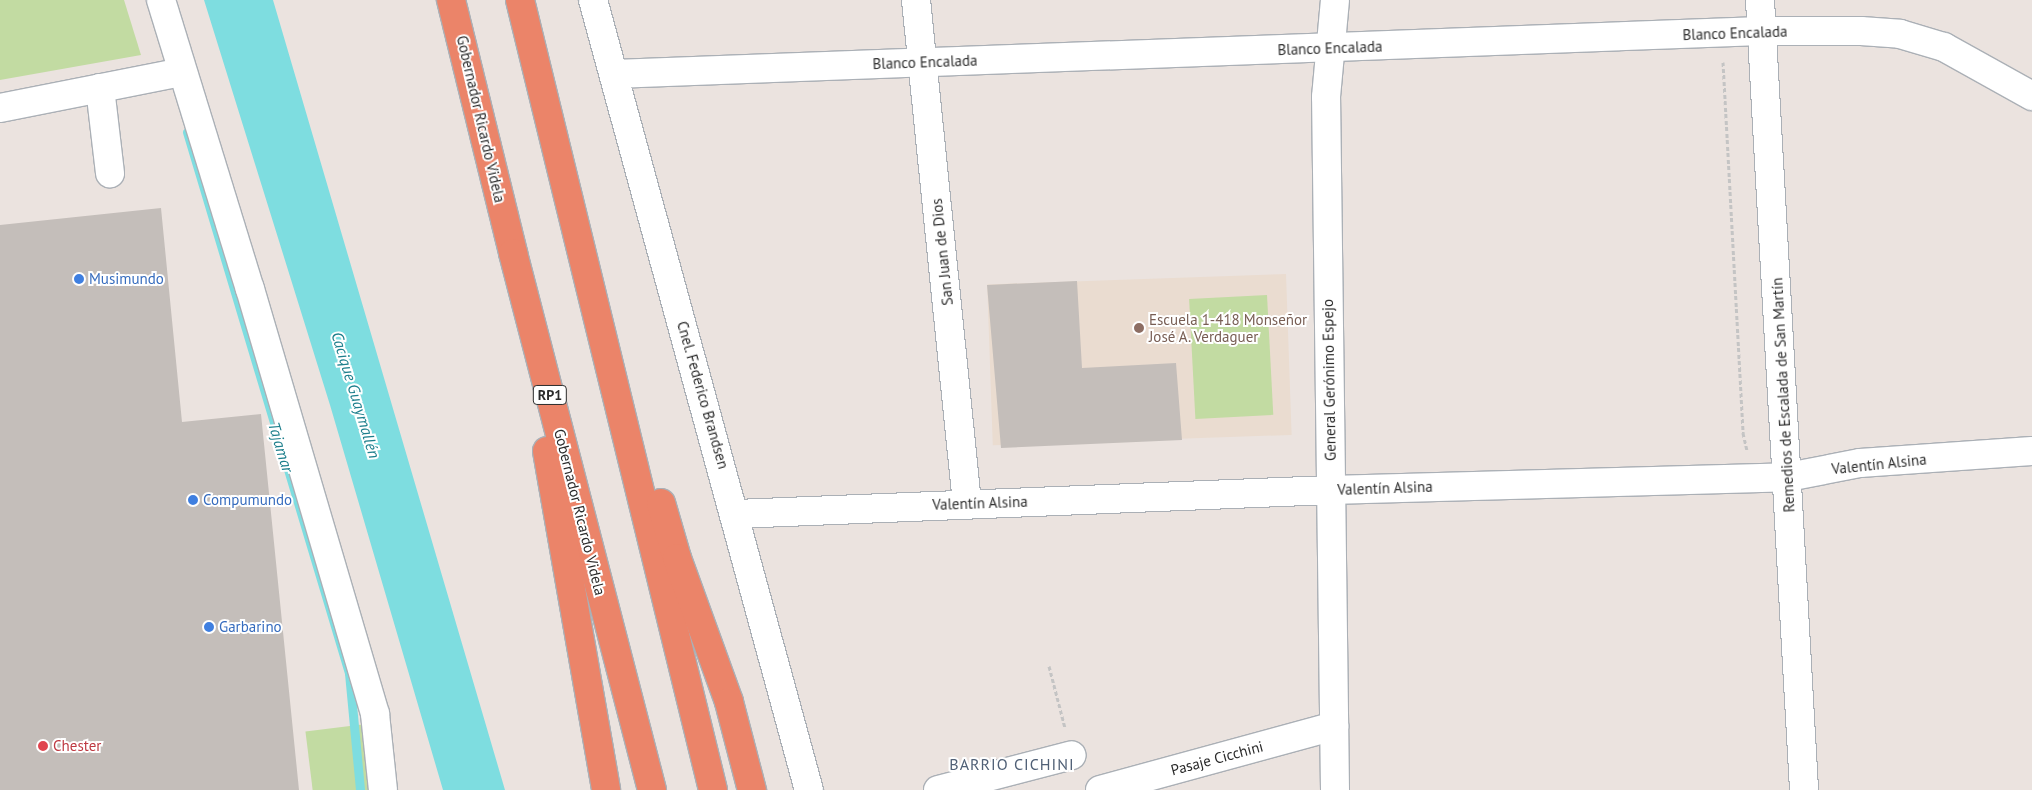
<!DOCTYPE html>
<html>
<head>
<meta charset="utf-8">
<style>
  body { margin:0 }
  #map { position:relative; width:2032px; height:790px; overflow:hidden; background:#ebe3df; font-family:"PT Sans",sans-serif }
  div>[style] { position:absolute }
  [style*='--x'] { left:calc(var(--x)*1px); top:calc(var(--y)*1px); width:calc(var(--w)*1px); rotate:calc(var(--a)*1deg) }
  .education>* { inset:0; background:#eadcd0; transform-origin:0 0 }
  .green>* { inset:0; background:#c2dba2; transform-origin:0 0 }
  .water>* { inset:0; background:#7edde0 }
  .stream>* { height:9px; margin:-4.5px; padding:0 4.5px; transform-origin:4.5px; border-radius:4.5px; background:#7edde0 }
  .building>* { inset:0; background:#c4beba }
  .path>* { height:3px; margin-top:-1.5px; transform-origin:0; background:repeating-linear-gradient(90deg,#c4c4c4 0 4px,transparent 0 6.5px) }
  .roads { filter:drop-shadow(1px 0 #abb0b6) drop-shadow(-1px 0 #abb0b6) drop-shadow(0 1px #abb0b6) drop-shadow(0 -1px #abb0b6) }
  .minor>* { height:28px; margin:-14px; padding:0 14px; transform-origin:14px; border-radius:14px; background:#fff }
  .highway>* { height:28px; margin:-14px; padding:0 14px; transform-origin:14px; border-radius:14px; background:#eb8469 }
  .dots>* { width:14px; height:14px; translate:-50% -50%; box-sizing:border-box; border:2px solid #fff; border-radius:50% }
  span { translate:-50% -50%; white-space:nowrap; text-align:center; line-height:1.15; -webkit-text-stroke:4px #fff; paint-order:stroke }
  .shield-label span { padding:1px 4px; background:#fff; border:1px solid; border-radius:4px; -webkit-text-stroke-width:0 }
  .shield-label { font-size:14px; color:#2b2b2b; font-weight:700 }
  .street-label { font-size:15px; color:#2b2b2b }
  .shop-label { font-size:15px; color:#366cbe }
  .left { translate:0 -50%; text-align:left }
  .education-label { font-size:15px; color:#785e54 }
  .health-label { font-size:15px; color:#be3a42 }
  .water-label { font-size:16px; color:#1d7f8c; font-style:italic }
  .neighbourhood-label { font-size:16px; color:#506076; letter-spacing:1px }
</style>
</head>
<body>
<div id="map">
  <div class="education">
    <div style="left:1286px;top:274px;width:161px;height:299px;rotate:88deg"></div>
  </div>
  <div class="green">
    <div style="clip-path:polygon(0 0,124px 0,141px 55px,0 80px)"></div>
    <div style="left:1267px;top:295px;width:120px;height:78px;rotate:87deg"></div>
    <div style="left:366px;top:724px;width:66px;height:61px;rotate:83deg"></div>
  </div>
  <div class="water">
    <div style="clip-path:polygon(204px 0,273px 0,505px 790px,443px 790px,330px 405px)"></div>
  </div>
  <div class="stream">
    <div style="--x:187;--y:132;--w:565;--a:73.33"></div>
    <div style="--x:349;--y:673;--w:118;--a:84.6"></div>
  </div>
  <div class="building">
    <div style="clip-path:polygon(161px 208px,182px 422px,261px 414px,299px 790px,0 790px,0 225px)"></div>
    <div style="clip-path:polygon(1077px 281px,1082px 368px,1176px 363px,1182px 440px,1001px 448px,987px 285px)"></div>
  </div>
  <div class="path">
    <div style="--x:1723;--y:62;--w:372;--a:86.9"></div>
    <div style="--x:1743;--y:433;--w:17;--a:77"></div>
    <div style="--x:1049;--y:666;--w:64;--a:75.5"></div>
  </div>
  <div class="roads">
    <div class="minor">
      <div style="--x:161;--y:0;--w:302;--a:72.9"></div>
      <div style="--x:250;--y:289;--w:443;--a:73.6"></div>
      <div style="--x:375;--y:714;--w:76;--a:84"></div>
      <div style="--x:593;--y:0;--w:819;--a:74.71"></div>
      <div style="--x:916;--y:0;--w:506;--a:84.21"></div>
      <div style="--x:1760;--y:0;--w:791;--a:86.81"></div>
      <div style="--x:614;--y:74;--w:1148;--a:-2.15"></div>
      <div style="--x:1761;--y:31;--w:100;--a:0"></div>
      <div style="--x:1861;--y:31;--w:39;--a:4"></div>
      <div style="--x:1900;--y:34;--w:46;--a:16.5"></div>
      <div style="--x:1944;--y:47;--w:101;--a:29.1"></div>
      <div style="--x:100;--y:88;--w:86;--a:83.3"></div>
      <div style="--x:0;--y:108;--w:186;--a:-11.2"></div>
      <div style="--x:736;--y:514;--w:594;--a:-2.31"></div>
      <div style="--x:1330;--y:490;--w:458;--a:-1.6"></div>
      <div style="--x:1788;--y:477;--w:73;--a:-11"></div>
      <div style="--x:1860;--y:463;--w:172;--a:-4"></div>
      <div style="--x:938;--y:790;--w:138;--a:-14.6"></div>
      <div style="--x:1100;--y:790;--w:243;--a:-15.3"></div>
      <div style="--x:1335;--y:790;--w:693;--a:-90.74"></div>
      <div style="--x:1326;--y:97;--w:97;--a:-84.7"></div>
    </div>
    <div class="highway">
      <div style="--x:451;--y:0;--w:260;--a:76.2"></div>
      <div style="--x:513;--y:253;--w:555;--a:75.49"></div>
      <div style="--x:520;--y:0;--w:813;--a:76.27"></div>
      <div style="--x:547;--y:451;--w:344;--a:80.1"></div>
      <div style="--x:661;--y:503;--w:57;--a:73.8"></div>
      <div style="--x:677;--y:558;--w:153;--a:70.1"></div>
      <div style="--x:729;--y:702;--w:91;--a:75.4"></div>
    </div>
  </div>
  <div class="dots">
    <div style="left:79px;top:279px;background:#3f7fe0"></div>
    <div style="left:1139px;top:328px;background:#8d6e63"></div>
    <div style="left:193px;top:500px;background:#3f7fe0"></div>
    <div style="left:209px;top:627px;background:#3f7fe0"></div>
    <div style="left:43px;top:746px;background:#e0444e"></div>
  </div>
  <div class="shield-label">
    <span style="left:550px;top:395px">RP1</span>
  </div>
  <div class="street-label">
    <span style="left:1735px;top:33px;rotate:-2deg">Blanco Encalada</span>
    <span style="left:1330px;top:48px;rotate:-2deg">Blanco Encalada</span>
    <span style="left:925px;top:62px;rotate:-2deg">Blanco Encalada</span>
    <span style="left:481px;top:119px;rotate:77deg">Gobernador Ricardo Videla</span>
    <span style="left:942px;top:252px;rotate:-96deg">San Juan de Dios</span>
    <span style="left:1329px;top:380px;rotate:-91deg">General Gerónimo Espejo</span>
    <span style="left:703px;top:395px;rotate:74deg">Cnel. Federico Brandsen</span>
    <span style="left:1783px;top:395px;rotate:-93deg">Remedios de Escalada de San Martín</span>
    <span style="left:1879px;top:464px;rotate:-6deg">Valentín Alsina</span>
    <span style="left:1385px;top:488px;rotate:-2deg">Valentín Alsina</span>
    <span style="left:980px;top:503px;rotate:-2deg">Valentín Alsina</span>
    <span style="left:580px;top:512px;rotate:76deg">Gobernador Ricardo Videla</span>
    <span style="left:1217px;top:758px;rotate:-15deg">Pasaje Cicchini</span>
  </div>
  <div class="shop-label">
    <span class="left" style="left:89px;top:279px">Musimundo</span>
    <span class="left" style="left:203px;top:500px">Compumundo</span>
    <span class="left" style="left:219px;top:627px">Garbarino</span>
  </div>
  <div class="education-label">
    <span class="left" style="left:1149px;top:328px">Escuela 1-418 Monseñor<br>José A. Verdaguer</span>
  </div>
  <div class="health-label">
    <span class="left" style="left:53px;top:746px">Chester</span>
  </div>
  <div class="water-label">
    <span style="left:356px;top:395px;rotate:73deg">Cacique Guaymallén</span>
    <span style="left:281px;top:447px;rotate:73deg">Tajamar</span>
  </div>
  <div class="neighbourhood-label">
    <span style="left:1012px;top:764px">BARRIO CICHINI</span>
  </div>
</div>
</body>
</html>
